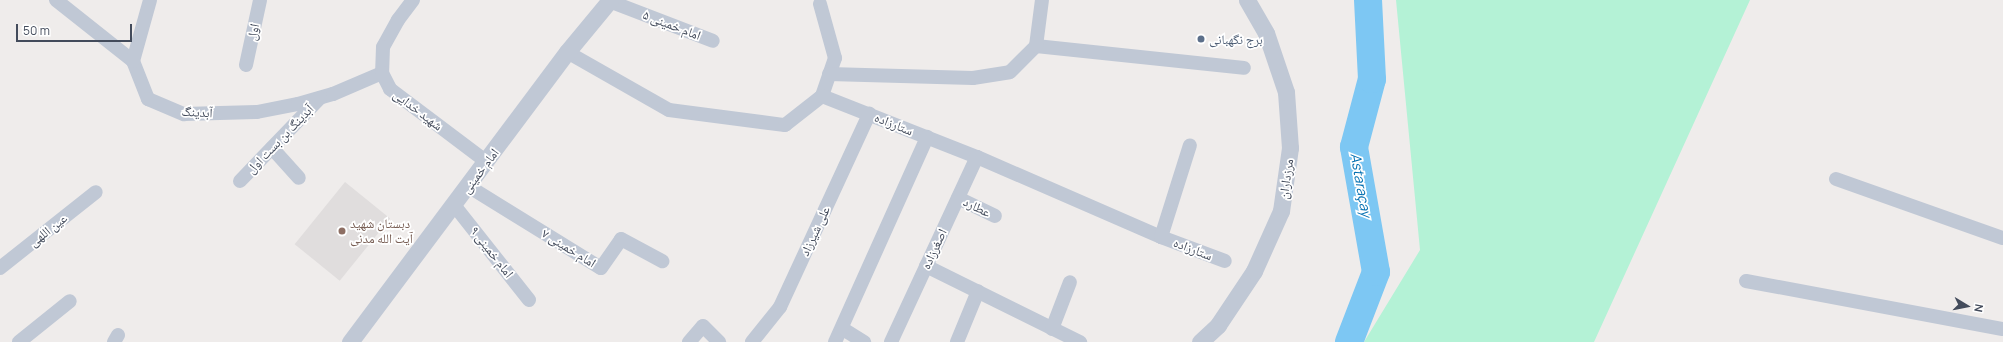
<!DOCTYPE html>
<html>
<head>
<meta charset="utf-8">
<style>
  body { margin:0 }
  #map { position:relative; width:2003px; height:342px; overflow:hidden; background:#efeceb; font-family:Manrope,"Noto Naskh Arabic",sans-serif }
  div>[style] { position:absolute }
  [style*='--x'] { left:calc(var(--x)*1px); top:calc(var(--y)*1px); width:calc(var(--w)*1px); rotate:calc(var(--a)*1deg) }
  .education>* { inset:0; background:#e0dddd; transform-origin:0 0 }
  .green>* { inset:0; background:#b4f2d6 }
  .river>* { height:28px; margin:-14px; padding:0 14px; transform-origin:14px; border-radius:14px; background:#7dc7f3 }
  .minor>* { height:14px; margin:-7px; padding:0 7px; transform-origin:7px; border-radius:7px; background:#c0c8d5 }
  .tertiary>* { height:17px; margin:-8.5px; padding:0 8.5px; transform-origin:8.5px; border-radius:8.5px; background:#c0c8d5 }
  .dots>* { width:11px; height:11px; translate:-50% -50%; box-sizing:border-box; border:2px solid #fff; border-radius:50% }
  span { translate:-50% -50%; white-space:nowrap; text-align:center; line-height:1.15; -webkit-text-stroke:3.5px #fff; paint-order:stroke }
  .street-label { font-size:13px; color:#434b5b }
  .service-label { font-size:13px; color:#4e5e75 }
  .left { translate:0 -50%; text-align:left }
  .education-label { font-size:13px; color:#785e54 }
  .water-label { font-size:14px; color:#006eb0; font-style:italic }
  .north { position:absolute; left:1947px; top:286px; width:40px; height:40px; -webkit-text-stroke:3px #fff; paint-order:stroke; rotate:100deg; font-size:11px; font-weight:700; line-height:16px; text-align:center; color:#434b5b }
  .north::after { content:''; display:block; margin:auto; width:14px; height:18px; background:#434b5b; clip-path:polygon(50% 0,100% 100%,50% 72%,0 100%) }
  .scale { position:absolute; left:16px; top:24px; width:116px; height:18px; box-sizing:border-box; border:2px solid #434b5b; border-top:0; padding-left:5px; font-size:12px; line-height:14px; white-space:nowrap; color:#434b5b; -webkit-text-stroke:3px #fff; paint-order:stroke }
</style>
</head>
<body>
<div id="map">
  <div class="education">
    <div style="left:345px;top:182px;width:58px;height:80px;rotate:39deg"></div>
  </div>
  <div class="green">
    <div style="clip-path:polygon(1396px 0,1750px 0,1594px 342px,1364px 342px,1420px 250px)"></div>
  </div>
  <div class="river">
    <div style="--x:1349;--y:342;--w:75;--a:-68.9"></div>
    <div style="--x:1376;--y:272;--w:127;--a:-100"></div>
    <div style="--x:1354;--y:147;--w:70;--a:-75.2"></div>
    <div style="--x:1372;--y:79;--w:79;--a:-92.9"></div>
  </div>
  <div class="minor">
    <div style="--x:56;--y:0;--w:98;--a:38.4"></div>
    <div style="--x:133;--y:61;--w:41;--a:68.5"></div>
    <div style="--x:148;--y:99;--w:39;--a:23"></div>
    <div style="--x:184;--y:114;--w:73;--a:-1.6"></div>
    <div style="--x:257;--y:112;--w:42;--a:-11"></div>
    <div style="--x:298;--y:104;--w:36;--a:-16"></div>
    <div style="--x:333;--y:94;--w:53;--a:-23.2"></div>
    <div style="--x:413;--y:0;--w:25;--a:127"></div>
    <div style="--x:398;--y:20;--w:31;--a:119"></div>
    <div style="--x:383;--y:47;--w:26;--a:92"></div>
    <div style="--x:382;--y:73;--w:18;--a:63"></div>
    <div style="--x:390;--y:89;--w:121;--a:37"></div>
    <div style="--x:609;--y:1;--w:111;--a:21"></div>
    <div style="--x:820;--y:4;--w:56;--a:74.5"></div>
    <div style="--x:835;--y:58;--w:40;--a:108.9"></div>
    <div style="--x:1036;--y:46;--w:209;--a:6"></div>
    <div style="--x:567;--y:52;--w:117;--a:29.6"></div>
    <div style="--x:669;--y:110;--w:117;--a:7.4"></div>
    <div style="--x:785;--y:125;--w:47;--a:-38.1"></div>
    <div style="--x:133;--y:61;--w:63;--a:-74.4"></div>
    <div style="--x:246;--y:65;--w:66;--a:-77.8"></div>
    <div style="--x:829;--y:74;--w:144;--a:1.6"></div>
    <div style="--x:973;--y:78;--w:37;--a:-9"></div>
    <div style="--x:1010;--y:72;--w:37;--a:-45"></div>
    <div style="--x:1036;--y:46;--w:46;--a:-82.6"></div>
    <div style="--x:822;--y:96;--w:167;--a:21.5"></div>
    <div style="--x:977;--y:157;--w:201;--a:23.5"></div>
    <div style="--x:1161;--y:237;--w:68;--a:20.6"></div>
    <div style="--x:272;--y:148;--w:40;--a:48"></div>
    <div style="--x:1836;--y:179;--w:177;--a:19.5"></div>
    <div style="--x:240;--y:181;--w:115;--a:-46.1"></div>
    <div style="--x:468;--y:186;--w:156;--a:31.7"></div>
    <div style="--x:601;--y:268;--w:35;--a:-55"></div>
    <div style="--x:621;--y:239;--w:47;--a:28.2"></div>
    <div style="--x:958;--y:198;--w:41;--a:25.9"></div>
    <div style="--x:454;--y:205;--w:121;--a:51.7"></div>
    <div style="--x:1161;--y:237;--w:96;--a:-72.5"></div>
    <div style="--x:926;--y:266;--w:172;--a:26.3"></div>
    <div style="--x:0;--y:268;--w:122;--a:-38.4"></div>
    <div style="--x:1746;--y:281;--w:261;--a:10.6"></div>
    <div style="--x:843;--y:329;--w:25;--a:32"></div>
    <div style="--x:1052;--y:329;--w:50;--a:-69"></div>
    <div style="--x:19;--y:342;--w:65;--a:-38.8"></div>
    <div style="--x:114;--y:342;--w:8;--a:-60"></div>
    <div style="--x:689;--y:342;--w:21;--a:-49"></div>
    <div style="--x:703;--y:326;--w:23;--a:45"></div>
    <div style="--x:752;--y:342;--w:45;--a:-51.3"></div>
    <div style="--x:780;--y:307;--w:213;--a:-65.2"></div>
    <div style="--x:835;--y:342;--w:225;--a:-65.8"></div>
    <div style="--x:891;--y:342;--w:204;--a:-65.1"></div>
    <div style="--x:957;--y:342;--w:55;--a:-67.6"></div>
  </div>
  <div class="tertiary">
    <div style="--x:350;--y:342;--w:362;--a:-53.2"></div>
    <div style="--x:567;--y:52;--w:67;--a:-50.4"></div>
    <div style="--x:1200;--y:342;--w:25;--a:-43"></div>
    <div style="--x:1218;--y:325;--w:65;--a:-56.3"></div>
    <div style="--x:1254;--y:271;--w:66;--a:-65.8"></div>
    <div style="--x:1281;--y:211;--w:64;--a:-81.9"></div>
    <div style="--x:1290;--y:148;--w:56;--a:-94.1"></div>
    <div style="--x:1286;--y:92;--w:62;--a:-108.7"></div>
    <div style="--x:1266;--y:33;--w:38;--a:-120"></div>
  </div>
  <div class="dots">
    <div style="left:1201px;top:39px;background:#5c6f8a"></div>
    <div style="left:342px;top:231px;background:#8d6e63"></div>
  </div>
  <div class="street-label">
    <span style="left:672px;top:25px;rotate:21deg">امام خمینی ۵</span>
    <span style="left:253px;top:32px;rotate:-78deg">اول</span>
    <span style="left:418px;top:110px;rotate:37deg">شهید خدایی</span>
    <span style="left:197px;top:112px;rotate:3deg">آبدینگ</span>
    <span style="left:894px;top:124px;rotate:22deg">ستارزاده</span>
    <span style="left:280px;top:139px;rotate:-46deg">آبدینگ بن بست اول</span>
    <span style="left:480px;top:171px;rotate:-53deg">امام خمینی</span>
    <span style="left:1286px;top:179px;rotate:-82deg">مرزداران</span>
    <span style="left:977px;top:207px;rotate:26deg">عطارد</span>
    <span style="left:48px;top:230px;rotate:-38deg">عین اللهی</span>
    <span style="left:815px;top:231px;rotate:-65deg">علی شیرزاد</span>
    <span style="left:569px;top:248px;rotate:32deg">امام خمینی ۷</span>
    <span style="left:934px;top:249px;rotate:-65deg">اصغرزاده</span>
    <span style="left:1193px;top:249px;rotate:21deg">ستارزاده</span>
    <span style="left:492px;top:252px;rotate:52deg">امام خمینی ۹</span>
  </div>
  <div class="service-label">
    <span class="left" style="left:1209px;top:39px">برج نگهبانی</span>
  </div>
  <div class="education-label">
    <span class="left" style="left:350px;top:231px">دبستان شهید<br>آیت الله مدنی</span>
  </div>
  <div class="water-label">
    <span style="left:1361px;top:185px;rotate:80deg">Astaraçay</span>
  </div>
  <div class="north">N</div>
  <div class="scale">50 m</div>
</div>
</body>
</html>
